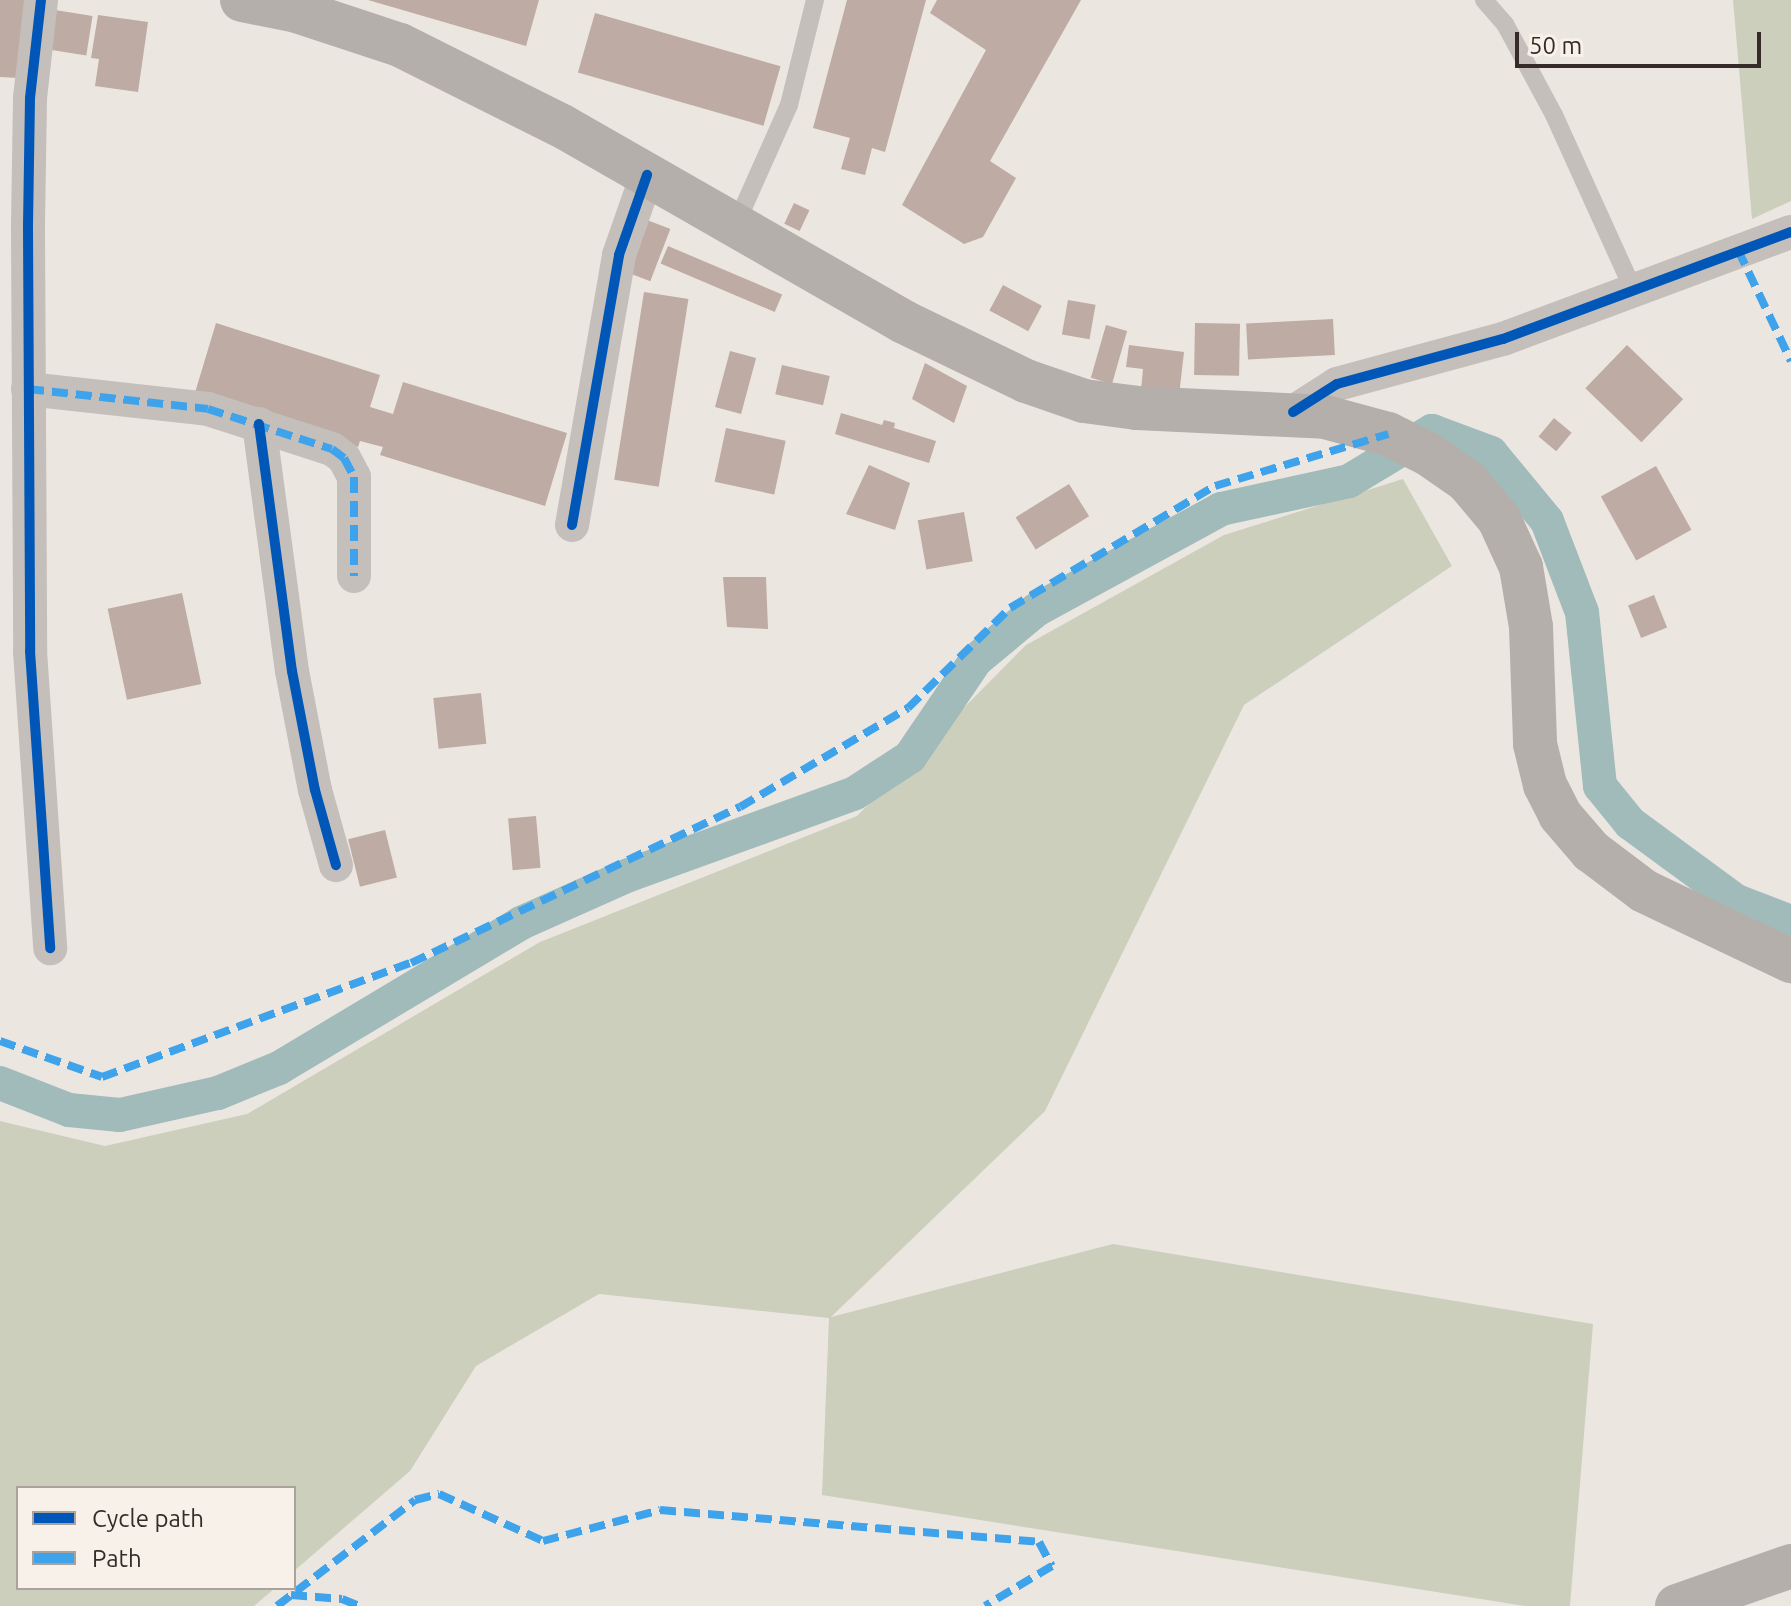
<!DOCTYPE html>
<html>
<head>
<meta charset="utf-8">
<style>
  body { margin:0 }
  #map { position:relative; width:1791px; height:1606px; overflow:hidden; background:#ece6e1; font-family:Ubuntu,sans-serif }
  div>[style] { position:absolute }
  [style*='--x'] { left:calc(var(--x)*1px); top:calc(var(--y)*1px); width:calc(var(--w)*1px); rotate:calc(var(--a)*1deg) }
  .green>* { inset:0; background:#cdcfbd }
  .canal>* { height:34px; margin:-17px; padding:0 17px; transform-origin:17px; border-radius:17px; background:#a0bbba }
  .building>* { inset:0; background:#bdaba4; transform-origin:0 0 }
  .lane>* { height:18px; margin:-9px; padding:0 9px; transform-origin:9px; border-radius:9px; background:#c4bfba }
  .street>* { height:34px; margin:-17px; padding:0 17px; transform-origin:17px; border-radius:17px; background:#c4bfba }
  .secondary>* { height:44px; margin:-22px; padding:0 22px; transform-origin:22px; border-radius:22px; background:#b5afab }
  .quiet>* { height:8px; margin-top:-4px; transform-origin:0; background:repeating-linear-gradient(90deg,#3ea3eb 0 16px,transparent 0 24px) }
  .cycleway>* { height:10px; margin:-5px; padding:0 5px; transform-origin:5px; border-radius:5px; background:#0057b8 }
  span { translate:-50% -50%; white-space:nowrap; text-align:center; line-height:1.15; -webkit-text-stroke:8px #f8f1e9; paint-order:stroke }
  .legend { position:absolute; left:16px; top:1486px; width:280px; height:104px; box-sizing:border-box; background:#f8f1e9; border:2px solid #aaa29c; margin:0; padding:10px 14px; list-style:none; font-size:24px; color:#352c29 }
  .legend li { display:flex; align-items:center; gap:16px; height:40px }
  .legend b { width:40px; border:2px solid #aaa29c }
  .scale { position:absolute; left:1515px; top:32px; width:246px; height:36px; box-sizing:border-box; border:4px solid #352c29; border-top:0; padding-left:10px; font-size:24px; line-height:28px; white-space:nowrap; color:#352c29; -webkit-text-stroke:6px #f8f1e9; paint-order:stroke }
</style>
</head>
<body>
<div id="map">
  <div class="green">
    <div style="clip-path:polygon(1733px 0,1791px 0,1791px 201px,1752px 219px)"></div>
    <div style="clip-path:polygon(1403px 479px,1452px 566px,1244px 705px,1045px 1111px,831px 1317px,1113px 1244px,1593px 1324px,1570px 1606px,1525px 1606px,822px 1495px,829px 1318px,599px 1294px,476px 1366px,410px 1471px,294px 1571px,294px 1488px,18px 1488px,18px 1588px,275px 1588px,254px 1606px,0 1606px,0 1121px,105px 1146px,247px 1114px,540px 942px,857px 816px,1026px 645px,1224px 535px)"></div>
  </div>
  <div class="canal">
    <div style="--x:0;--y:1083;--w:74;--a:21.4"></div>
    <div style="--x:69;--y:1110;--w:51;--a:5.6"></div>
    <div style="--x:120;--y:1115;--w:100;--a:-12.7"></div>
    <div style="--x:218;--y:1093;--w:66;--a:-22.3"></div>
    <div style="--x:279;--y:1068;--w:282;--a:-30.9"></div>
    <div style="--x:521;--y:923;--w:118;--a:-24"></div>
    <div style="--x:629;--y:875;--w:240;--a:-19.9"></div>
    <div style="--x:855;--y:793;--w:66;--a:-33.2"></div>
    <div style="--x:910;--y:757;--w:117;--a:-55.8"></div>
    <div style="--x:976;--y:660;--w:78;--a:-39.8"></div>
    <div style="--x:1036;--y:610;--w:211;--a:-28.6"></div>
    <div style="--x:1221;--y:509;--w:131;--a:-12.3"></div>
    <div style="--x:1349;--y:481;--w:97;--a:-31.1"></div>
    <div style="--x:1432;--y:431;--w:63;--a:20.4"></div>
    <div style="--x:1491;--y:453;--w:88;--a:50.5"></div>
    <div style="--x:1547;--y:521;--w:97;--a:69"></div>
    <div style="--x:1582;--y:612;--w:175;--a:84.1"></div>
    <div style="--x:1600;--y:786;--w:48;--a:51"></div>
    <div style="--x:1630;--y:823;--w:132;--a:36.3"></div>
    <div style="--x:1736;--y:901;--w:59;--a:20.9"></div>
  </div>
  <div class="building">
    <div style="clip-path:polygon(0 0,26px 0,19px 78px,0 77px)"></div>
    <div style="clip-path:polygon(368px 0,539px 0,526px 46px)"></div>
    <div style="clip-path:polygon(847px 0,926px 0,885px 152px,872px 148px,865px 175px,841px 169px,850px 138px,813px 128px)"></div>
    <div style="clip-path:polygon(937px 0,1081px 0,990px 161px,1016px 178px,983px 237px,964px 244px,902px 205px,986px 50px,930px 13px)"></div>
    <div style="left:55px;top:10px;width:38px;height:40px;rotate:9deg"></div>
    <div style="left:595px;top:13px;width:193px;height:62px;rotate:16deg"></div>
    <div style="clip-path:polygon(98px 15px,148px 22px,138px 92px,95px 86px,99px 59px,91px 58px)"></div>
    <div style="left:794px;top:203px;width:17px;height:23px;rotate:25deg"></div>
    <div style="left:647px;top:220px;width:25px;height:56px;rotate:21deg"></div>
    <div style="left:668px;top:246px;width:124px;height:19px;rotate:23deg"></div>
    <div style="left:1003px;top:285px;width:44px;height:29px;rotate:28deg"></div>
    <div style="left:644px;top:292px;width:45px;height:190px;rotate:9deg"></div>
    <div style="left:1068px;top:300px;width:28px;height:35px;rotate:10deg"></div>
    <div style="left:1333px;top:319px;width:36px;height:87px;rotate:87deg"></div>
    <div style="clip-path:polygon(216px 323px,380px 375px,370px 407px,393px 414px,403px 382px,567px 433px,545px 506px,380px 455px,383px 447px,360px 441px,358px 447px,194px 396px)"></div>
    <div style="left:1195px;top:323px;width:45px;height:52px;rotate:1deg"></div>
    <div style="left:1106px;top:325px;width:22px;height:55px;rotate:16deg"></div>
    <div style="clip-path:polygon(1129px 345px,1184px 352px,1179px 396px,1141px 391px,1143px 369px,1126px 367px)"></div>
    <div style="left:1627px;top:345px;width:78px;height:60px;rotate:44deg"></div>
    <div style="left:730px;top:351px;width:27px;height:58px;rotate:15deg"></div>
    <div style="clip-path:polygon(925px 363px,967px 386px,954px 423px,912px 399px)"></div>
    <div style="left:782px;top:365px;width:49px;height:30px;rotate:13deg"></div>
    <div style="clip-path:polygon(841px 413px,882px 425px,884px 420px,895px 423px,894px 428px,936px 441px,929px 463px,835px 434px)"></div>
    <div style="left:1554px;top:418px;width:23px;height:24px;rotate:40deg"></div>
    <div style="left:726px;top:428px;width:61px;height:55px;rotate:12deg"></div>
    <div style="clip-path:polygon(869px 465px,910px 483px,895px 530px,846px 514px)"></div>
    <div style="left:1656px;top:466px;width:73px;height:63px;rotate:61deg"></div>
    <div style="left:1069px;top:484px;width:38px;height:63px;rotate:58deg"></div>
    <div style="left:964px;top:512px;width:50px;height:47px;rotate:80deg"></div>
    <div style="clip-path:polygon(723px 577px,766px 577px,768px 629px,727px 627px)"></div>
    <div style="left:182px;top:593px;width:93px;height:76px;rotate:78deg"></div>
    <div style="left:1654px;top:595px;width:35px;height:28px;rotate:68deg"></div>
    <div style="left:481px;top:693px;width:51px;height:48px;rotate:84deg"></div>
    <div style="left:536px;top:816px;width:52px;height:28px;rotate:85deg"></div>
    <div style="left:385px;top:830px;width:49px;height:38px;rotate:76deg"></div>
  </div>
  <div class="lane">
    <div style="--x:1484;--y:0;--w:32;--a:49"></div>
    <div style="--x:1505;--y:24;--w:103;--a:61.7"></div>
    <div style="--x:1554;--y:115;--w:193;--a:65.6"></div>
    <div style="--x:736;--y:224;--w:130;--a:-66"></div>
    <div style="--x:789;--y:105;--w:108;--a:-76.1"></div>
  </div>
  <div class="street">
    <div style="--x:41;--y:0;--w:99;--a:96.4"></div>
    <div style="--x:30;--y:98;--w:130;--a:90.9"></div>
    <div style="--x:28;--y:228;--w:423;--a:89.7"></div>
    <div style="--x:30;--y:651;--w:298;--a:86.1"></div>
    <div style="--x:28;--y:389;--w:181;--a:6.3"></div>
    <div style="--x:208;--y:409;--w:130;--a:17.9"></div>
    <div style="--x:332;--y:449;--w:15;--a:37"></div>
    <div style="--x:344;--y:458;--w:21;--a:62"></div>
    <div style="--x:354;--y:477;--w:99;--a:90"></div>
    <div style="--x:1293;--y:412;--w:52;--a:-32.5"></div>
    <div style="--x:1337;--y:384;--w:172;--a:-15.2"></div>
    <div style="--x:1503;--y:339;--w:307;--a:-20.4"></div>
    <div style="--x:259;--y:424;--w:249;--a:82.4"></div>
    <div style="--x:292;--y:671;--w:121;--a:79.1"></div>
    <div style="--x:315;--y:790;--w:78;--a:74.4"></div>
    <div style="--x:572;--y:525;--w:274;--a:-80.1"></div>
    <div style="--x:619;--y:255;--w:85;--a:-70.7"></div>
  </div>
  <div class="secondary">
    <div style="--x:242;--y:0;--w:56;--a:11.3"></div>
    <div style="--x:297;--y:11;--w:108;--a:18.3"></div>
    <div style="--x:400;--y:45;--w:181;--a:26.6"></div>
    <div style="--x:562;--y:126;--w:394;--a:29.8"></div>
    <div style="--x:904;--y:322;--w:136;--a:25.8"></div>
    <div style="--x:1026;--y:381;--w:61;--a:19"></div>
    <div style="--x:1084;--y:401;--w:53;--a:7.5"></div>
    <div style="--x:1137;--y:408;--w:188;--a:2.7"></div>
    <div style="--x:1325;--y:417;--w:65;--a:15.1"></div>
    <div style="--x:1388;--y:434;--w:45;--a:26.6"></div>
    <div style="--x:1428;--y:454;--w:47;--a:34.7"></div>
    <div style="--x:1467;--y:481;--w:50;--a:49.9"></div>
    <div style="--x:1499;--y:519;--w:53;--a:65.4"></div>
    <div style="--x:1521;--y:567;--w:61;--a:80.5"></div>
    <div style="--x:1531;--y:627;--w:117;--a:88"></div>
    <div style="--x:1535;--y:744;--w:42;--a:76.3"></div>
    <div style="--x:1545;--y:785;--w:34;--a:63"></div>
    <div style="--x:1560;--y:815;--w:48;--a:49.3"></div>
    <div style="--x:1591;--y:851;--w:66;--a:37"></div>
    <div style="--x:1644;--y:891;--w:163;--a:25.5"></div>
    <div style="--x:1677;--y:1606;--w:121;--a:-19.3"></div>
  </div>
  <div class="quiet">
    <div style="--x:1738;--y:250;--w:123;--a:64.5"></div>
    <div style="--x:28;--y:389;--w:181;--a:6.3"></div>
    <div style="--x:208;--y:409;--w:130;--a:17.9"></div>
    <div style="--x:332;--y:449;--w:15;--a:37"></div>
    <div style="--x:344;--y:458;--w:21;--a:62"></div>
    <div style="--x:354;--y:477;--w:99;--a:90"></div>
    <div style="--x:0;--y:1041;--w:108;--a:19.4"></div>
    <div style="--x:102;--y:1077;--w:329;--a:-20.3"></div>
    <div style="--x:411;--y:963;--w:364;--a:-25.4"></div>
    <div style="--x:740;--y:807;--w:195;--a:-30.5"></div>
    <div style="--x:908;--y:708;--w:143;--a:-44.4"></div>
    <div style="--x:1010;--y:608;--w:239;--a:-30.8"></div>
    <div style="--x:1215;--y:486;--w:181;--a:-16.7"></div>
    <div style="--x:291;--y:1595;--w:51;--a:4.5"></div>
    <div style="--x:342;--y:1599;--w:18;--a:22"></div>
    <div style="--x:277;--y:1606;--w:174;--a:-37.5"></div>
    <div style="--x:415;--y:1500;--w:25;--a:-14"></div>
    <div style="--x:439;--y:1494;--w:114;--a:24.3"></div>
    <div style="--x:543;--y:1541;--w:121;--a:-14.8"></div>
    <div style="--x:660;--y:1510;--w:380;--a:4.8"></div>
    <div style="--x:1039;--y:1542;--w:27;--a:62"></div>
    <div style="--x:1052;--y:1566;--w:78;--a:149.2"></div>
  </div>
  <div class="cycleway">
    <div style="--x:41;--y:0;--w:99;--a:96.4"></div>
    <div style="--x:30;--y:98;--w:130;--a:90.9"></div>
    <div style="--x:28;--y:228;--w:423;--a:89.7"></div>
    <div style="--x:30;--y:651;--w:298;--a:86.1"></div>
    <div style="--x:1293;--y:412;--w:52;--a:-32.5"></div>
    <div style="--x:1337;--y:384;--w:172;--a:-15.2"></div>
    <div style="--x:1503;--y:339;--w:307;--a:-20.4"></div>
    <div style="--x:259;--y:424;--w:249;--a:82.4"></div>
    <div style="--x:292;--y:671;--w:121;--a:79.1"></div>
    <div style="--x:315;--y:790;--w:78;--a:74.4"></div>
    <div style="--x:572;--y:525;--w:274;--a:-80.1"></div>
    <div style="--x:619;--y:255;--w:85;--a:-70.7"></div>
  </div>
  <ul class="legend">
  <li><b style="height:10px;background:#0057b8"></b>Cycle path</li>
  <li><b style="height:10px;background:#3ea3eb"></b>Path</li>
  </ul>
  <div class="scale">50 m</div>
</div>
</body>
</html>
